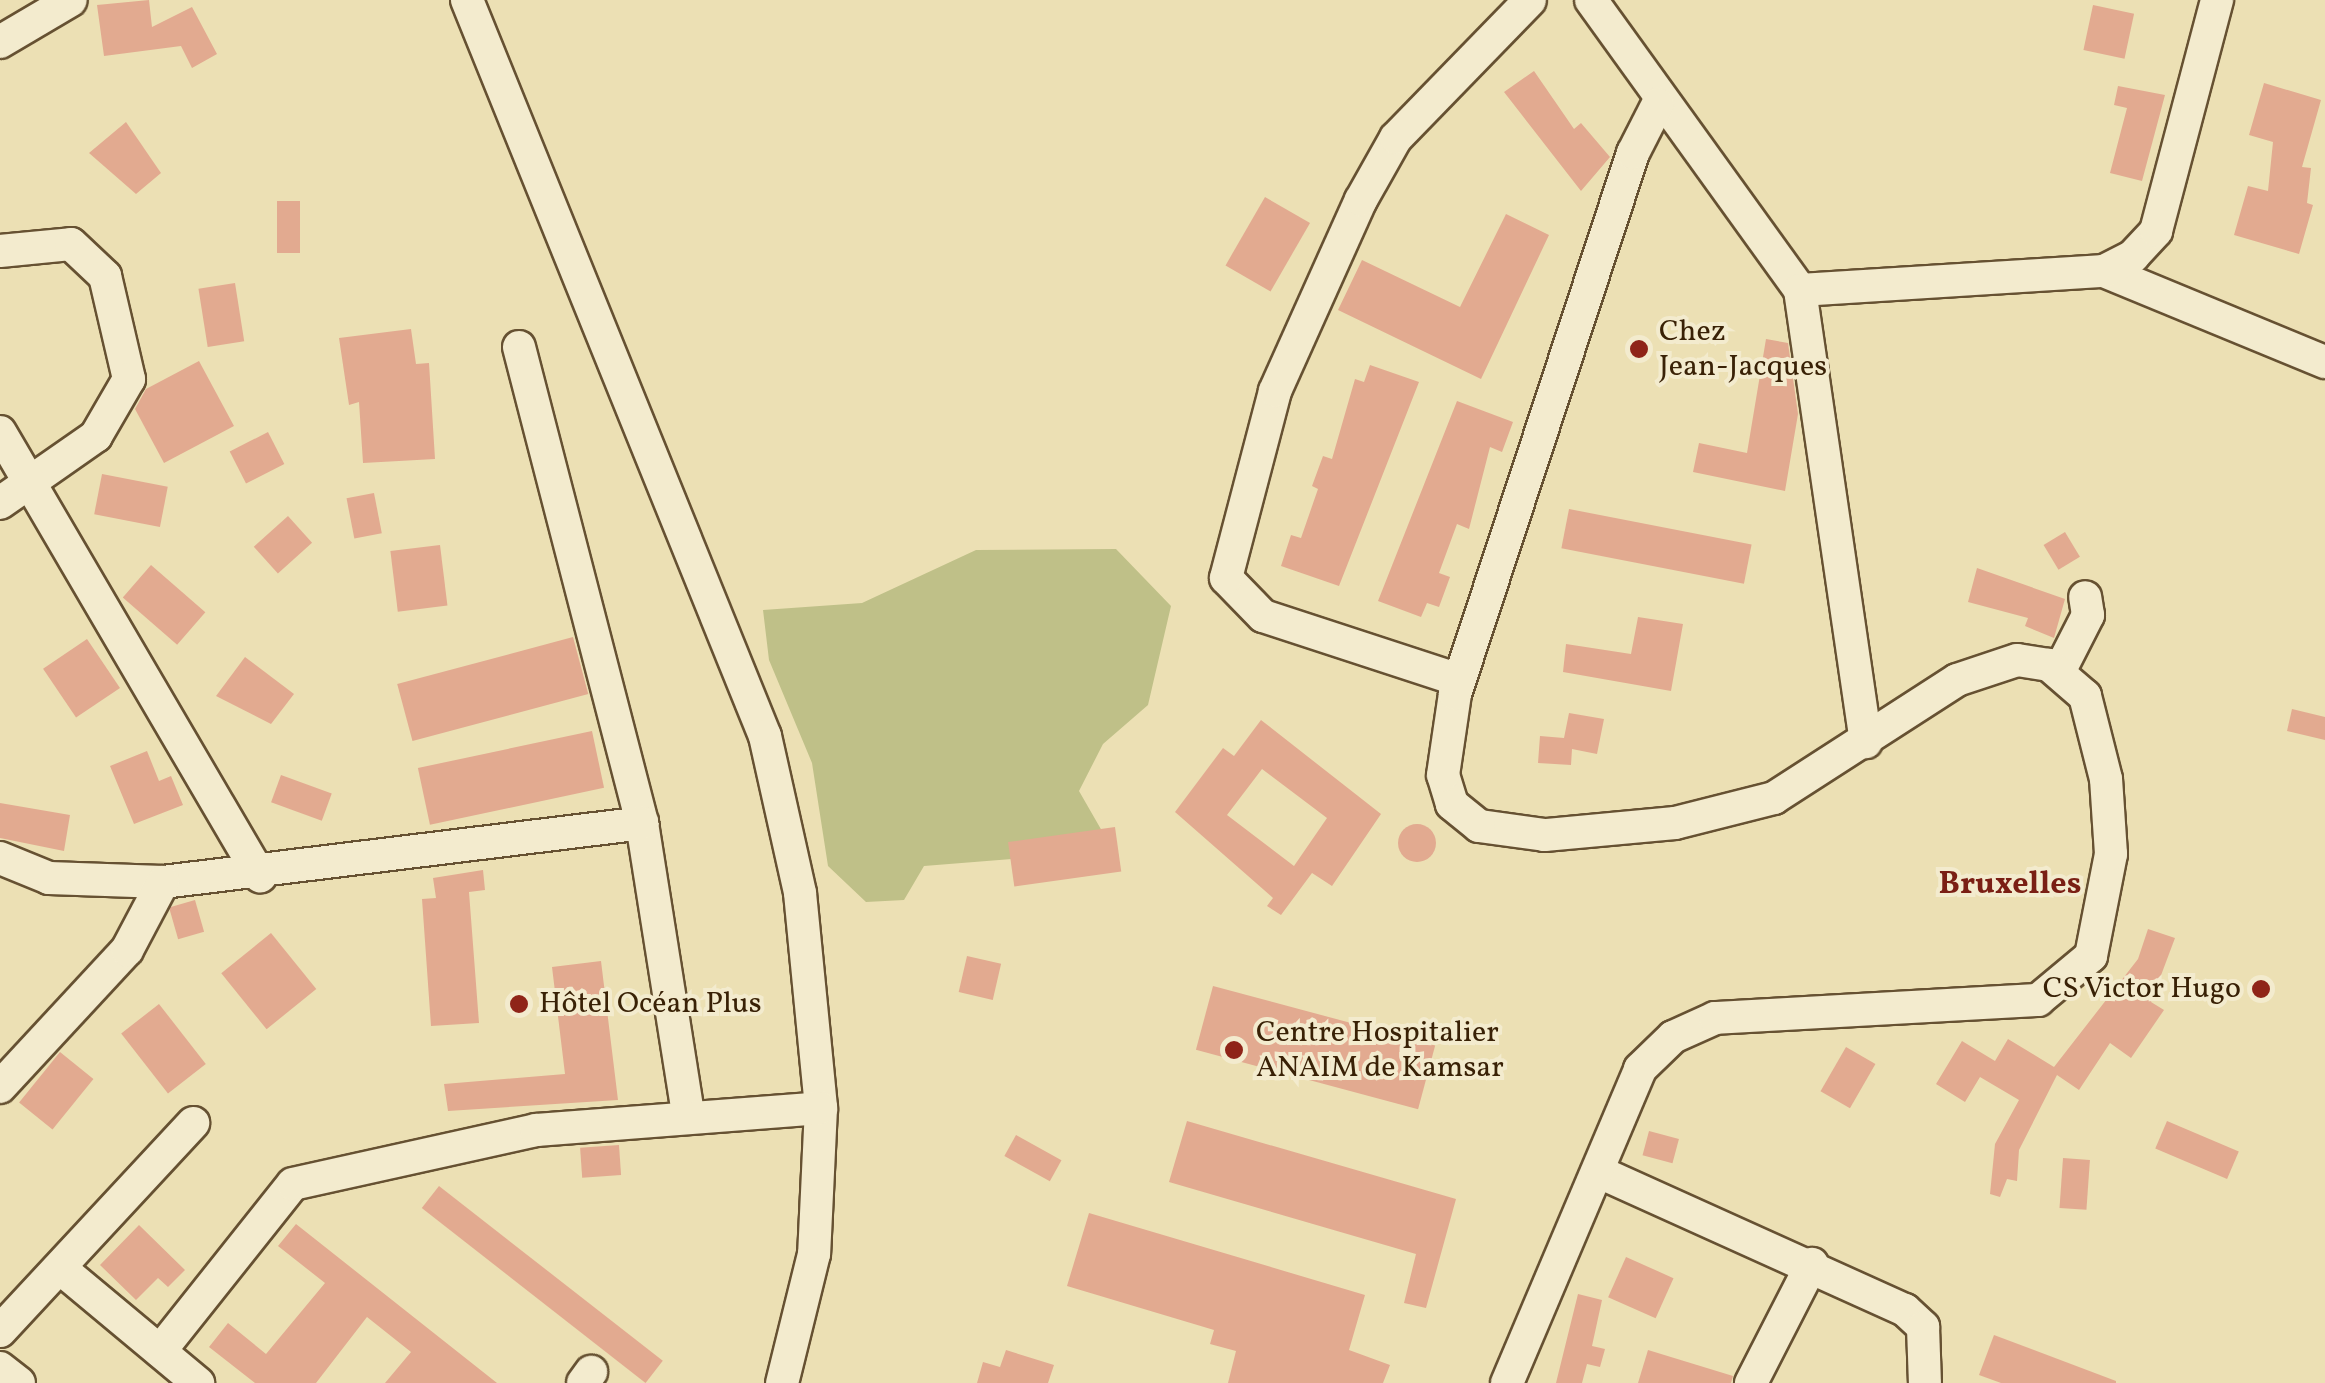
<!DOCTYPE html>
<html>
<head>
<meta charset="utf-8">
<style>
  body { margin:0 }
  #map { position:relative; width:2325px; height:1383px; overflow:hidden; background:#ece0b4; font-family:Vollkorn,serif }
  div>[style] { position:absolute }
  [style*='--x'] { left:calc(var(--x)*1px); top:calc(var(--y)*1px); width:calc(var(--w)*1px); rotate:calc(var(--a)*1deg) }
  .green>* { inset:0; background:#bfc088 }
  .building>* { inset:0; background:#e2aa90; transform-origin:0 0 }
  .round { border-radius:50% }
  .roads { filter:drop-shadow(2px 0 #665132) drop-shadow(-2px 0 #665132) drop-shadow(0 2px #665132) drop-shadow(0 -2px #665132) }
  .minor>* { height:32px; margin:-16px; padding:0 16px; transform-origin:16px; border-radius:16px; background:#f3ebce }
  .dots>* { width:28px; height:28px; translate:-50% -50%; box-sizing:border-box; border:5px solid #f3ebce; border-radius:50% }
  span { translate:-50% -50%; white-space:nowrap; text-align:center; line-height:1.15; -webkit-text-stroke:8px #f3ebce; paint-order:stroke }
  .poi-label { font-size:30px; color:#392106 }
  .left { translate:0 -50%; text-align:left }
  .right { translate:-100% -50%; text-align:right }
  .neighbourhood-label { font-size:32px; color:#7a1f14; font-weight:700 }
</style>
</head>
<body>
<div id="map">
  <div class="green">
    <div style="clip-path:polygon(1116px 549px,1171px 606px,1148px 705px,1103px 744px,1079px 791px,1102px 831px,1088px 853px,924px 866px,904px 900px,866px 902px,828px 866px,812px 763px,769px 660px,763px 610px,862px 603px,976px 550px)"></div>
  </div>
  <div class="building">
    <div style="clip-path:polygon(149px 0,152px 27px,192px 7px,217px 54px,192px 68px,181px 46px,104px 56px,97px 5px)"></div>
    <div style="left:2093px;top:5px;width:42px;height:46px;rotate:12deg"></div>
    <div style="clip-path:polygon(1534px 71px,1574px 129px,1581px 123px,1610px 157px,1581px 191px,1504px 92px)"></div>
    <div style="clip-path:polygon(2264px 83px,2321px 100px,2302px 167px,2311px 168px,2307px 203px,2313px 205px,2299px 254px,2234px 235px,2248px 186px,2268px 191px,2273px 142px,2249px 135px)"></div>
    <div style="clip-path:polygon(2118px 86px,2165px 95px,2142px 181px,2110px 173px,2127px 108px,2114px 105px)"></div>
    <div style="clip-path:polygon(126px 122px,161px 173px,136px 194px,89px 153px)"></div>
    <div style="left:1265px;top:197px;width:52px;height:79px;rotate:30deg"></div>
    <div style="left:277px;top:201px;width:23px;height:52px"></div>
    <div style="clip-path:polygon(1506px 214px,1549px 235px,1481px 379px,1338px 310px,1362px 260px,1460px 307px)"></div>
    <div style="left:235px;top:283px;width:59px;height:37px;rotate:81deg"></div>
    <div style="clip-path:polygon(411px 329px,416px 364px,429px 363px,435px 459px,363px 463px,359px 402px,349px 405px,339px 338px)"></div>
    <div style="clip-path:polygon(1766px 339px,1788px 343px,1798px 414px,1785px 491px,1693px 472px,1699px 443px,1747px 453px)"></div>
    <div style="clip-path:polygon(199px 361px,234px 426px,164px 463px,135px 409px,146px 389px)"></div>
    <div style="clip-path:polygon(1370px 365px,1419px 382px,1339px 586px,1281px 566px,1291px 535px,1301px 538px,1318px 489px,1312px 486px,1323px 456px,1332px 459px,1355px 379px,1364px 382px)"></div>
    <div style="clip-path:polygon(1457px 401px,1513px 422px,1502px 452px,1490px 447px,1469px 529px,1457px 524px,1439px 573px,1450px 577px,1439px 607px,1427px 603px,1421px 617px,1378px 601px)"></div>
    <div style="left:268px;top:432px;width:36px;height:43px;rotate:63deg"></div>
    <div style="left:102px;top:474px;width:67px;height:41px;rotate:11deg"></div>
    <div style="left:374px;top:493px;width:41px;height:28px;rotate:79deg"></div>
    <div style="left:1569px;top:509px;width:186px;height:40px;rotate:11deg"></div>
    <div style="left:288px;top:516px;width:36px;height:46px;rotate:48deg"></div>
    <div style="left:2065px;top:532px;width:29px;height:25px;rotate:59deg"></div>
    <div style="left:440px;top:545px;width:61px;height:50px;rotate:83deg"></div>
    <div style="left:151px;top:565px;width:72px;height:43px;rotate:41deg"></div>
    <div style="clip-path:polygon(1977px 568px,2065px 599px,2054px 638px,2025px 626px,2028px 618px,1968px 602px)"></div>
    <div style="clip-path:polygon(1638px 617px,1683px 624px,1671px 691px,1563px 672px,1566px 644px,1631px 654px)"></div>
    <div style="left:573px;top:637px;width:59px;height:182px;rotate:75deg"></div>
    <div style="left:87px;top:639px;width:59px;height:53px;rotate:56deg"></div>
    <div style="clip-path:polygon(245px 657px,294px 694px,271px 724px,216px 696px)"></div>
    <div style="clip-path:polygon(2292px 709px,2325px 717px,2325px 740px,2287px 731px)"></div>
    <div style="clip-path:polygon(1569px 713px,1604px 719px,1597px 754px,1572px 749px,1571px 765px,1538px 763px,1540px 736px,1564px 738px)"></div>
    <div style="clip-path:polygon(evenodd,1261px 720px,1381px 814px,1332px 886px,1312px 873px,1281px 915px,1267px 906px,1273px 898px,1175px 812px,1223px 748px,1234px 756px,1261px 720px,1262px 769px,1327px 818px,1294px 866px,1227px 815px,1262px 769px)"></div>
    <div style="left:592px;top:731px;width:58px;height:178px;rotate:78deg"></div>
    <div style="clip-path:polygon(147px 751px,159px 781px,171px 776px,183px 805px,134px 824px,110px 766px)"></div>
    <div style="left:281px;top:775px;width:54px;height:29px;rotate:20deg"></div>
    <div style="clip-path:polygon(0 803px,70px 815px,64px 851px,0 838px)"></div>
    <div class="round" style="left:1398px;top:824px;width:38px;height:38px"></div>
    <div style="left:1115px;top:827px;width:45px;height:108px;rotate:82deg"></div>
    <div style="clip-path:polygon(483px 870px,485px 890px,469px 892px,479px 1023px,431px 1026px,422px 899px,436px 898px,433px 878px)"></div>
    <div style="left:195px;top:900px;width:33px;height:27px;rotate:74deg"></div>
    <div style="clip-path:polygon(2148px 929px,2175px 938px,2151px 1002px,2164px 1010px,2131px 1058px,2110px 1043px,2079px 1090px,2057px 1075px,2019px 1150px,2017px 1181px,2007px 1179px,2000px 1197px,1990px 1194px,1995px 1144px,2019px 1100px,1980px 1077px,1965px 1102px,1936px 1084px,1962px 1041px,1995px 1061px,2008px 1039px,2054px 1067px,2138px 959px)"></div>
    <div style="left:271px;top:933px;width:72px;height:64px;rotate:51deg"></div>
    <div style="left:967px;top:956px;width:35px;height:37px;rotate:13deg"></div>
    <div style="clip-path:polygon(601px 961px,618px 1100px,448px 1111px,444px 1084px,565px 1074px,552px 967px)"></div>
    <div style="left:1213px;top:986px;width:230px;height:66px;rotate:15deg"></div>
    <div style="left:159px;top:1004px;width:76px;height:48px;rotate:52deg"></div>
    <div style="left:1846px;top:1047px;width:34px;height:51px;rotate:30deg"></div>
    <div style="left:60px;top:1052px;width:43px;height:65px;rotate:39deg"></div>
    <div style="clip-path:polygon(1187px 1121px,1456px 1199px,1426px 1308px,1404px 1303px,1416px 1254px,1169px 1182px)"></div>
    <div style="left:2167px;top:1121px;width:78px;height:30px;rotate:23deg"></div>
    <div style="left:1649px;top:1131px;width:31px;height:25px;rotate:15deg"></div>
    <div style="left:1016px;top:1135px;width:52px;height:24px;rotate:29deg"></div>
    <div style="left:619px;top:1145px;width:30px;height:39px;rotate:86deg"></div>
    <div style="left:2063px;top:1158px;width:27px;height:50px;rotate:4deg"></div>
    <div style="left:439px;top:1186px;width:284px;height:28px;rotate:38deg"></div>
    <div style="clip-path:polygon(1089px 1213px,1365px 1295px,1349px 1350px,1390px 1365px,1383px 1383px,1228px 1383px,1236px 1351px,1210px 1344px,1214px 1330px,1067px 1286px)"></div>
    <div style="clip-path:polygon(296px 1224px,497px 1383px,385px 1383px,411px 1352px,367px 1317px,316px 1383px,255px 1383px,209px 1347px,228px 1323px,266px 1354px,325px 1283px,278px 1246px)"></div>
    <div style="clip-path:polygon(139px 1225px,185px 1270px,168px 1287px,158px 1278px,136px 1300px,100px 1265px)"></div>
    <div style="left:1626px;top:1257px;width:52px;height:44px;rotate:24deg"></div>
    <div style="clip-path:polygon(1578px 1294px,1602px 1300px,1592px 1346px,1605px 1349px,1600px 1367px,1587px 1364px,1582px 1383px,1556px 1383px)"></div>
    <div style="clip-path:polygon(1994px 1335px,2116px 1381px,2116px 1383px,2001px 1383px,1979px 1375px)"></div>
    <div style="clip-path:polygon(1006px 1350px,1054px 1365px,1048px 1383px,977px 1383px,983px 1362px,1000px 1367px)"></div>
    <div style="clip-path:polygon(1648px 1350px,1733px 1376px,1731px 1383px,1638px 1383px)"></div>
  </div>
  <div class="roads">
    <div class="minor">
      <div style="--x:467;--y:0;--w:794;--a:67.96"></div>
      <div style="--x:765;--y:736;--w:161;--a:77.4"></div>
      <div style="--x:800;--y:893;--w:216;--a:84.4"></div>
      <div style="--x:821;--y:1108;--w:146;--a:92.7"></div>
      <div style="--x:814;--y:1254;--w:133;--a:103.9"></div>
      <div style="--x:1591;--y:0;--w:357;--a:54.2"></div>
      <div style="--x:1800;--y:290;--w:457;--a:81.7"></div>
      <div style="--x:0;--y:42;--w:82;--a:-30.6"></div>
      <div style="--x:0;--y:251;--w:71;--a:-5.6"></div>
      <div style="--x:71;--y:244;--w:47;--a:43.3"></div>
      <div style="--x:105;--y:276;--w:106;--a:76.9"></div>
      <div style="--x:129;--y:379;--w:66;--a:120.1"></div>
      <div style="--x:96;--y:436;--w:117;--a:145.1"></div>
      <div style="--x:2104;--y:271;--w:239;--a:22.4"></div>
      <div style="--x:1800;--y:290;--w:305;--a:-3.6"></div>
      <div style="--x:2104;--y:271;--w:33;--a:-27"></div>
      <div style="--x:2133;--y:256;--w:34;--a:-47"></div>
      <div style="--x:2156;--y:231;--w:239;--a:-75.2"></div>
      <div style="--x:519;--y:347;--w:492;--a:75.5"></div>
      <div style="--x:642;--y:823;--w:295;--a:81"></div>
      <div style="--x:0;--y:432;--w:515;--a:59.65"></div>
      <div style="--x:2059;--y:672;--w:64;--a:-63"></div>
      <div style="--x:2088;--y:615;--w:18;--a:-99"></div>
      <div style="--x:1459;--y:680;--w:206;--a:-161.9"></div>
      <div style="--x:1263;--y:616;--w:53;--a:-134.2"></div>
      <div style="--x:1226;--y:578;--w:193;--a:-75.3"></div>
      <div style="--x:1275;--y:391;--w:209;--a:-65.8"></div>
      <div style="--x:1361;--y:200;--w:71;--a:-60.6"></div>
      <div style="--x:1396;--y:138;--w:192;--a:-45.8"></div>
      <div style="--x:0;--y:858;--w:53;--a:22.2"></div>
      <div style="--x:49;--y:878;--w:114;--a:2"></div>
      <div style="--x:163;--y:882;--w:483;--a:-7"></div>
      <div style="--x:0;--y:1087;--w:187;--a:-47.2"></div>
      <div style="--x:127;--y:950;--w:77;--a:-62.1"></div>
      <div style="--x:1599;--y:1172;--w:336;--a:24.3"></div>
      <div style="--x:1905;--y:1310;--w:25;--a:43"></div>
      <div style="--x:1923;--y:1327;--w:56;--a:88"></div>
      <div style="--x:60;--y:1268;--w:180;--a:39.8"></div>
      <div style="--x:0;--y:1331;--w:284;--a:-47.1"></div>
      <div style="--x:160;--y:1351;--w:213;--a:-51.5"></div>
      <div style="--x:293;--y:1184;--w:249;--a:-12.5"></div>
      <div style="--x:536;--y:1130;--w:286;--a:-4.4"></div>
      <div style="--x:0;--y:1368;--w:24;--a:38"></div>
      <div style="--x:583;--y:1383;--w:14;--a:-54"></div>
      <div style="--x:1507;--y:1383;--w:341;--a:-67"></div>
      <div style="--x:1640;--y:1069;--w:46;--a:-44.1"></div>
      <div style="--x:1673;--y:1037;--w:46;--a:-24.3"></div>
      <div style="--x:1715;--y:1018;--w:324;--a:-3.2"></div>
      <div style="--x:2038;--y:1000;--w:69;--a:-39.7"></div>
      <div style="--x:2091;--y:956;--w:104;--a:-78.9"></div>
      <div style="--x:2111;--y:854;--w:75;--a:-93.8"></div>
      <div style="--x:2106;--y:779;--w:86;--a:-104.2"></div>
      <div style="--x:2085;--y:696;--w:48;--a:-139.3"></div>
      <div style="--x:2049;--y:665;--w:32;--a:-171"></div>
      <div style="--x:2017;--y:660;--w:63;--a:161.6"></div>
      <div style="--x:1957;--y:680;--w:218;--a:147.2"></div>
      <div style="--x:1774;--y:798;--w:102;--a:165.8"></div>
      <div style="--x:1675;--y:823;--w:131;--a:174.7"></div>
      <div style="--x:1545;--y:835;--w:67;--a:-172.2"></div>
      <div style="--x:1479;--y:826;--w:35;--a:-141"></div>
      <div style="--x:1452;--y:804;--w:30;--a:-107"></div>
      <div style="--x:1443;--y:775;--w:82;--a:-81.6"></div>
      <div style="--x:1455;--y:694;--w:570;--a:-71.79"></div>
      <div style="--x:1633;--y:153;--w:55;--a:-63"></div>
      <div style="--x:1751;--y:1383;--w:134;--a:-62.9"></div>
    </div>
  </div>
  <div class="dots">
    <div style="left:1639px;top:349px;background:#8f2418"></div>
    <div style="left:2261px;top:989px;background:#8f2418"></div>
    <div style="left:519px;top:1004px;background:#8f2418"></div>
    <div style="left:1234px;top:1050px;background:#8f2418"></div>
  </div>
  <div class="poi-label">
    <span class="left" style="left:1659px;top:349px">Chez<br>Jean-Jacques</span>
    <span class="right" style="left:2241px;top:989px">CS Victor Hugo</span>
    <span class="left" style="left:539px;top:1004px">Hôtel Océan Plus</span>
    <span class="left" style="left:1256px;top:1050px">Centre Hospitalier<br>ANAIM de Kamsar</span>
  </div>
  <div class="neighbourhood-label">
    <span style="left:2010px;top:885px">Bruxelles</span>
  </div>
</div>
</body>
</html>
